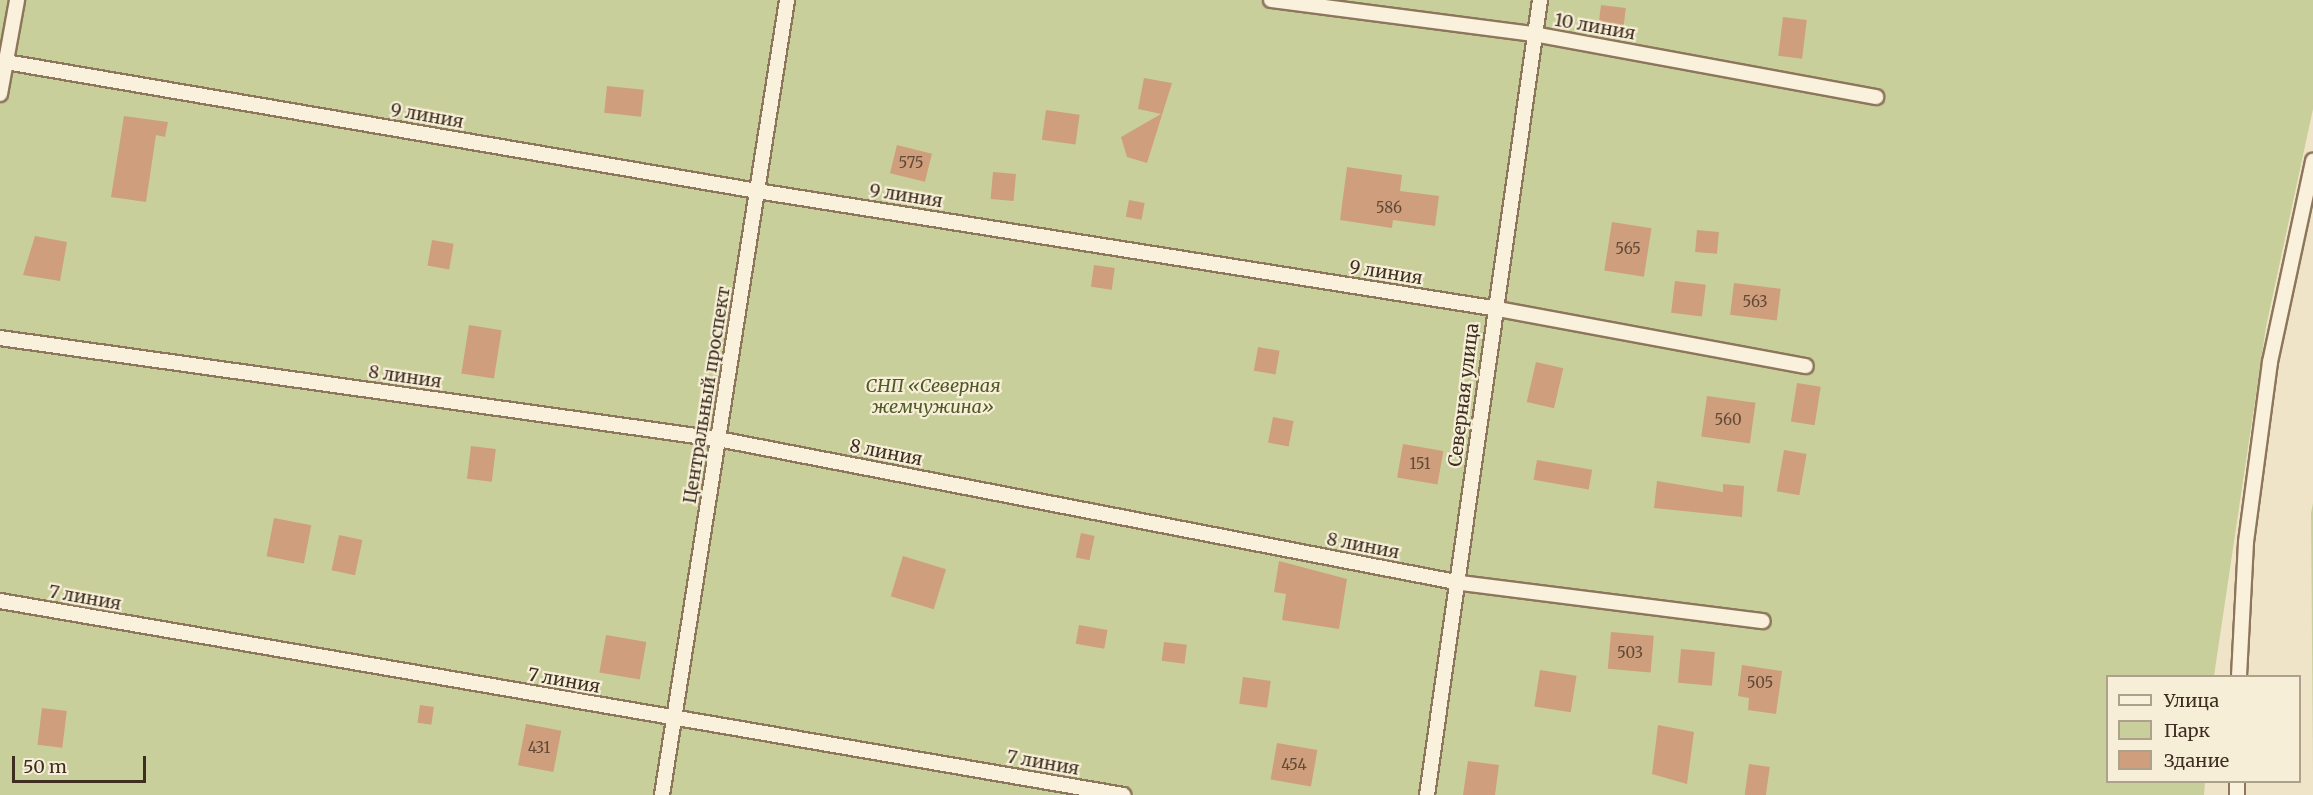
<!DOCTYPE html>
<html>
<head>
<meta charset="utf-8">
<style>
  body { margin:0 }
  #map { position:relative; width:2313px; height:795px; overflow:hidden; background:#f0e4c8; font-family:Merriweather,serif }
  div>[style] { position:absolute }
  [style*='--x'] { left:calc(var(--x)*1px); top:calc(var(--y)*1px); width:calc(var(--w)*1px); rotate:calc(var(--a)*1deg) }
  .green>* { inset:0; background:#c9cf9b }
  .building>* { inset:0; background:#cf9f7d; transform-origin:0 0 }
  .roads { filter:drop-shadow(2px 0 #8d765c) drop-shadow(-2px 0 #8d765c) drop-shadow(0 2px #8d765c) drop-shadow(0 -2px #8d765c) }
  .minor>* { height:14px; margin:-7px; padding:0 7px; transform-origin:7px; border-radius:7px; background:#faf1dc }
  span { translate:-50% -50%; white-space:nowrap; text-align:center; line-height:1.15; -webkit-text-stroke:4.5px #f7eed8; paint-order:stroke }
  .number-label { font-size:15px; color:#624a37 }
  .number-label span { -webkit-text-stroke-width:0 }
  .street-label { font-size:18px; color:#3d2e20 }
  .park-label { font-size:18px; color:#4d5a26; font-style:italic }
  .legend { position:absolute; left:2106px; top:675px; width:195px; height:108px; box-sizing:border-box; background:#f7eed8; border:2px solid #ada18e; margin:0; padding:8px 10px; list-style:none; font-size:18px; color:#3d2e20 }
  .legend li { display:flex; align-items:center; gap:12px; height:30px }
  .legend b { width:30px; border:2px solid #ada18e }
  .scale { position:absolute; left:12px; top:756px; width:134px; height:27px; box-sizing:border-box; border:3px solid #3d2e20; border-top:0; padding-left:8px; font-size:18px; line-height:21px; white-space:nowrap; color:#3d2e20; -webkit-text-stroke:4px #f7eed8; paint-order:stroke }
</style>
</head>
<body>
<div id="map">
  <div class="green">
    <div style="clip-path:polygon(0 0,2313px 0,2313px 109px,2266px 327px,2214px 676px,2108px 676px,2108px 782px,2205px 782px,2204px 795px,0 795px)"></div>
    <div style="clip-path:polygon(2313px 503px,2313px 773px,2311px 513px)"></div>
  </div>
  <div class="building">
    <div style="left:1601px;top:5px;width:25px;height:22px;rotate:7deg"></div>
    <div style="left:1783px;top:17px;width:24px;height:39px;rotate:7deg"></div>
    <div style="clip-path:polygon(1144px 78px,1172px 83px,1147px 163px,1127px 157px,1121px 137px,1161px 114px,1138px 109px)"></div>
    <div style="left:607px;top:86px;width:37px;height:27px;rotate:6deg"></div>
    <div style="left:1046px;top:110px;width:34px;height:30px;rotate:8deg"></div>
    <div style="clip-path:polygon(124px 116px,168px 122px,165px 137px,156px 135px,146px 202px,111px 197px)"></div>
    <div style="left:897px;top:145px;width:36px;height:29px;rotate:14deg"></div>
    <div style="clip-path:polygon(1347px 167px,1402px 175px,1400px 191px,1439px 196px,1435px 226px,1393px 220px,1392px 228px,1340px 220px)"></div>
    <div style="left:993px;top:172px;width:23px;height:27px;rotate:5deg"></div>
    <div style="left:1129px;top:200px;width:16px;height:17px;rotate:11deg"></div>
    <div style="left:1612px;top:222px;width:40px;height:49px;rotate:9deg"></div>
    <div style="left:1697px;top:230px;width:22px;height:22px;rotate:5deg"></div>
    <div style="clip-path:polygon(35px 236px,67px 242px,60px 281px,23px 275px)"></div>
    <div style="left:432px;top:240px;width:22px;height:26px;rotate:10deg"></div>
    <div style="left:1094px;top:265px;width:21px;height:22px;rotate:8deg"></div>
    <div style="left:1675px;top:281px;width:31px;height:32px;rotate:7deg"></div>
    <div style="left:1734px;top:283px;width:47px;height:32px;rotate:7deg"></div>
    <div style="left:469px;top:325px;width:33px;height:49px;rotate:9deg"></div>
    <div style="left:1258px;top:347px;width:22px;height:24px;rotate:10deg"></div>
    <div style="left:1536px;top:362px;width:28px;height:41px;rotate:13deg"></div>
    <div style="left:1797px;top:383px;width:24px;height:39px;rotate:9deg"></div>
    <div style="left:1707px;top:396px;width:49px;height:41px;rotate:8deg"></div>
    <div style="left:1273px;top:417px;width:21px;height:26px;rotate:11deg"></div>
    <div style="left:1403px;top:444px;width:41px;height:34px;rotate:10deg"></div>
    <div style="left:471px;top:446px;width:25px;height:33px;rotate:7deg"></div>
    <div style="left:1784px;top:450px;width:23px;height:42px;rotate:10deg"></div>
    <div style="left:1537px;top:460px;width:56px;height:20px;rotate:10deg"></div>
    <div style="clip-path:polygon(1657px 481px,1723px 492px,1723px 484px,1744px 486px,1742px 517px,1654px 508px)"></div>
    <div style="left:274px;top:518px;width:38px;height:39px;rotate:11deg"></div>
    <div style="left:1081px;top:533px;width:14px;height:25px;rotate:12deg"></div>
    <div style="left:339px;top:535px;width:24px;height:36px;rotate:12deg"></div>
    <div style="left:903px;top:556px;width:45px;height:42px;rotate:17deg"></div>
    <div style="clip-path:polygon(1279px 561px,1347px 579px,1339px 629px,1282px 620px,1286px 594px,1274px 592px)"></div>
    <div style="left:1079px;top:625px;width:29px;height:19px;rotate:10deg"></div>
    <div style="left:1611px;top:632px;width:43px;height:37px;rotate:5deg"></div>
    <div style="left:606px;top:635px;width:41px;height:38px;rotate:10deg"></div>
    <div style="left:1164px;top:642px;width:23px;height:19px;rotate:7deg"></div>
    <div style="left:1681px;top:649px;width:34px;height:34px;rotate:5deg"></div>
    <div style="clip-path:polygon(1742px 665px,1782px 671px,1776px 714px,1748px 710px,1749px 698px,1738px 696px)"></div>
    <div style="left:1540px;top:670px;width:37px;height:37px;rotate:9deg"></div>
    <div style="left:1243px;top:677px;width:28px;height:27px;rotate:8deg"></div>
    <div style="left:420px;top:705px;width:14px;height:18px;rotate:8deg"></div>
    <div style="left:42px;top:708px;width:25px;height:37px;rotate:7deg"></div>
    <div style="left:526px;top:724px;width:36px;height:42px;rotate:11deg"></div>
    <div style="clip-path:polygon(1658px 725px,1694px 732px,1687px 784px,1652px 774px)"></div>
    <div style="left:1277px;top:743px;width:41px;height:37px;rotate:10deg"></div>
    <div style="clip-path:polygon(1468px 761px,1499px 765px,1495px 795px,1463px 795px)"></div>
    <div style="left:1749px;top:764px;width:21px;height:31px;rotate:8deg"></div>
  </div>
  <div class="roads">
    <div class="minor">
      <div style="--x:1271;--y:0;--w:264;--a:7.4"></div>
      <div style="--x:1533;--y:34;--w:349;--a:10.4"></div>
      <div style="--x:0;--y:61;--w:768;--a:9.74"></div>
      <div style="--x:757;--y:191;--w:744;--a:9.04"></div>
      <div style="--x:1492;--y:308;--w:319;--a:10.5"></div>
      <div style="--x:0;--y:94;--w:96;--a:-79.7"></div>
      <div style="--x:0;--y:338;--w:725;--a:8.01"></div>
      <div style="--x:718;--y:439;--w:757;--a:10.97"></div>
      <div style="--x:1461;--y:583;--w:304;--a:7.2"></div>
      <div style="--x:0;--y:601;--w:1140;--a:9.8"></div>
      <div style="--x:2239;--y:676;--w:134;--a:-87"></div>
      <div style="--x:2246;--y:542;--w:182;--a:-82.4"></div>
      <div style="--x:2270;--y:362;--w:206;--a:-77.9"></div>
      <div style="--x:2237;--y:782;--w:13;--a:90"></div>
      <div style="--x:662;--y:795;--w:805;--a:-81.06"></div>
      <div style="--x:1427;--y:795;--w:803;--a:-81.91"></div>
    </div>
  </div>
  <div class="number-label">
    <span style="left:911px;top:163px">575</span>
    <span style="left:1389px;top:208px">586</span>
    <span style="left:1628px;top:249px">565</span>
    <span style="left:1755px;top:302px">563</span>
    <span style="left:1728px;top:420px">560</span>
    <span style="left:1420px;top:464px">151</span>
    <span style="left:1630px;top:653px">503</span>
    <span style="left:1760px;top:683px">505</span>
    <span style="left:539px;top:748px">431</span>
    <span style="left:1294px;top:765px">454</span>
  </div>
  <div class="street-label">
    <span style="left:1595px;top:27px;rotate:10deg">10 линия</span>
    <span style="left:427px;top:116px;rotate:10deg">9 линия</span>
    <span style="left:906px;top:196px;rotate:9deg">9 линия</span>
    <span style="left:1386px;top:273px;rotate:9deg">9 линия</span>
    <span style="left:405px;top:377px;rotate:8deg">8 линия</span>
    <span style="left:707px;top:395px;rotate:-81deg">Центральный проспект</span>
    <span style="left:1464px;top:395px;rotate:-83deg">Северная улица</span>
    <span style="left:886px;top:453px;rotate:11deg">8 линия</span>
    <span style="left:1363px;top:546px;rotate:11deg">8 линия</span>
    <span style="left:85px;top:598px;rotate:10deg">7 линия</span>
    <span style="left:564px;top:681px;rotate:10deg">7 линия</span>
    <span style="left:1043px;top:763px;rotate:10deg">7 линия</span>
  </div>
  <div class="park-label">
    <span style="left:933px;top:397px">СНП «Северная<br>жемчужина»</span>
  </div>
  <ul class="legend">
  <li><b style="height:8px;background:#faf1dc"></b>Улица</li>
  <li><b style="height:16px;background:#c9cf9b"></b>Парк</li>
  <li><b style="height:16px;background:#cf9f7d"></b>Здание</li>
  </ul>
  <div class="scale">50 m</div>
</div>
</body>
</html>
